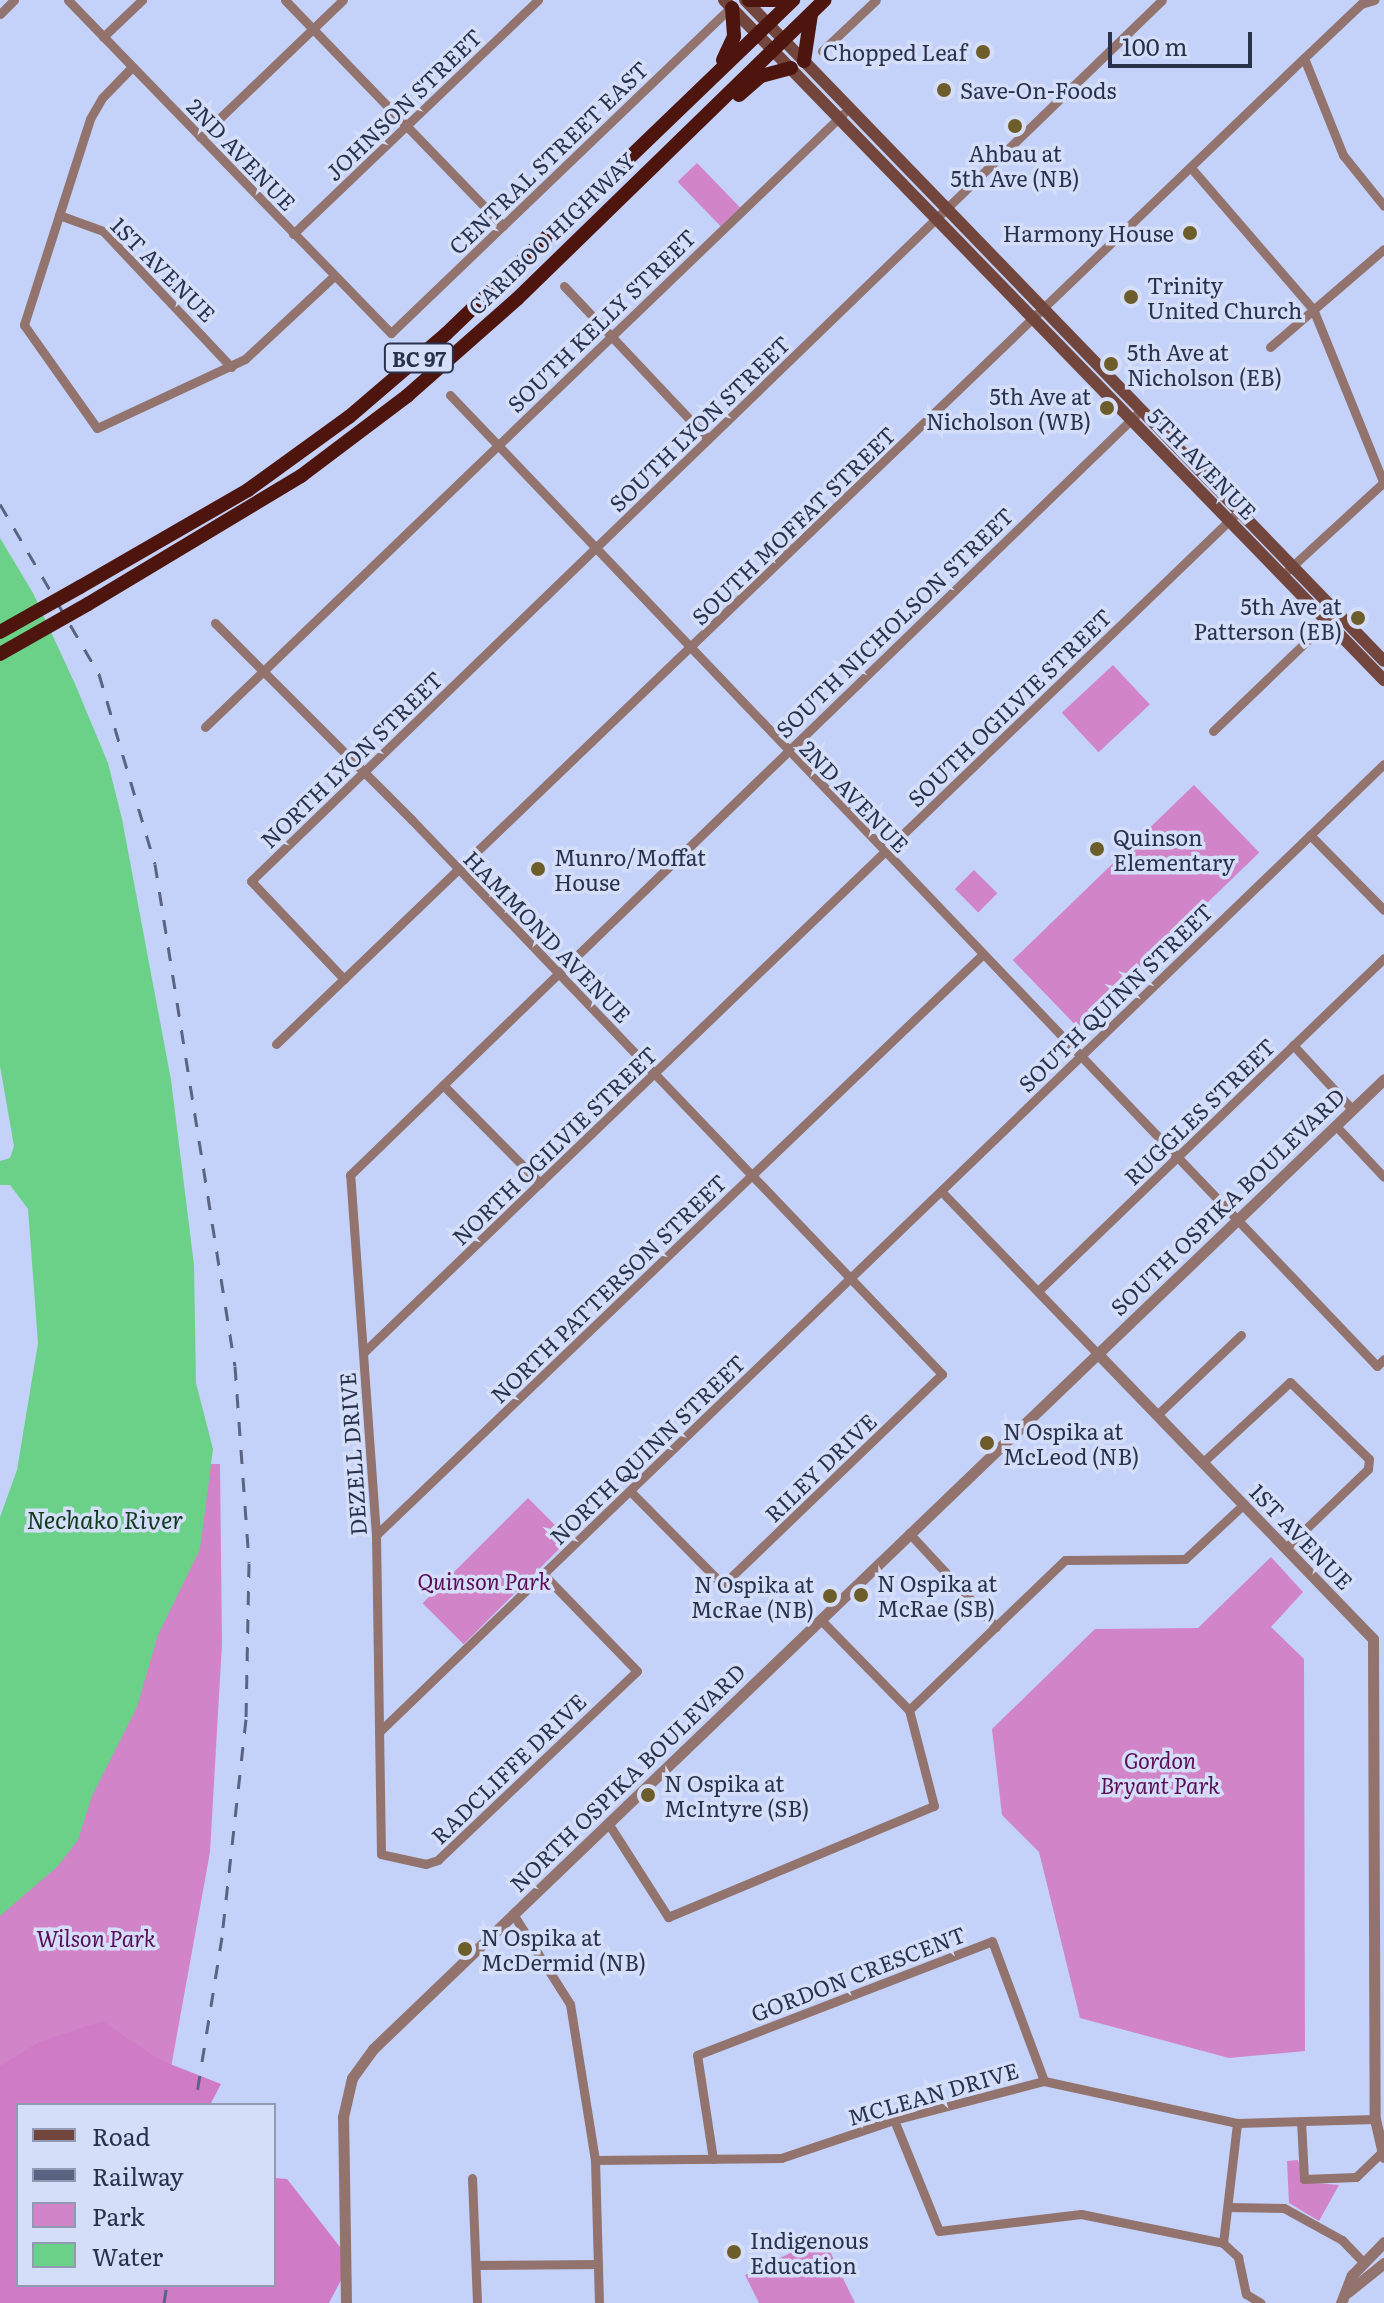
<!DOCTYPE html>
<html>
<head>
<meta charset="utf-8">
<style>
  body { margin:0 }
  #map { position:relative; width:1384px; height:2303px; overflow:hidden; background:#c4d1f8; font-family:Literata,serif }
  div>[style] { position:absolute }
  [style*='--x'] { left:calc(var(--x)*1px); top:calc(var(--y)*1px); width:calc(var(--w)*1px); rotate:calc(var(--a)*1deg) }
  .green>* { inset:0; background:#d184c8; transform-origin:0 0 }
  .forest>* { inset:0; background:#d07bc6 }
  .water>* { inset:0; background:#6bd188 }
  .minor>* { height:9px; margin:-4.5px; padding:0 4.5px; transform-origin:4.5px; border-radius:4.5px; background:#93736d }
  .tertiary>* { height:11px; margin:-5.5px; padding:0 5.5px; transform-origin:5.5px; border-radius:5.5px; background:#93736d }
  .secondary>* { height:12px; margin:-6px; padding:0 6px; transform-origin:6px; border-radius:6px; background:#72463d }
  .trunk>* { height:14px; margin:-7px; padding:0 7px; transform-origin:7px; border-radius:7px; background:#4e140e }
  .rail>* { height:3px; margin-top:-1.5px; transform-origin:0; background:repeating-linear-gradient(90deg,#5b6382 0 14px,transparent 0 28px) }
  .trunk-bridge>* { height:14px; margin:-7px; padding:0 7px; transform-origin:7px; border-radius:7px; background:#4e140e }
  .dots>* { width:22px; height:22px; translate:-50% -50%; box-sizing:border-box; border:4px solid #d5def9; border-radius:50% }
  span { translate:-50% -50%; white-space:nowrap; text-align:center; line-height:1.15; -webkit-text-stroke:7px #d5def9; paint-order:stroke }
  .shield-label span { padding:2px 6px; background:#d5def9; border:2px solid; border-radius:6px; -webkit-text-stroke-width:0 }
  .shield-label { font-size:20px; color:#2a314b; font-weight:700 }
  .poi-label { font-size:22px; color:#2a314b }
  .right { translate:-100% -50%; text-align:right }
  .left { translate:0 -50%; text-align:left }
  .street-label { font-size:22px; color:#2a314b }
  .park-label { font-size:22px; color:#5a0c55; font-style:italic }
  .water-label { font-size:24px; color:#103a1e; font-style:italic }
  .legend { position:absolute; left:16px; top:2103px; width:260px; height:184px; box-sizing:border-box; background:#d5def9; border:2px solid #9199b3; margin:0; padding:10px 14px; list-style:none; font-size:24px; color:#2a314b }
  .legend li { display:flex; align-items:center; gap:16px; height:40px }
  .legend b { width:40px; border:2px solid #9199b3 }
  .scale { position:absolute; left:1108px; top:32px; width:144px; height:36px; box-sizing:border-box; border:4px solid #2a314b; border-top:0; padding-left:10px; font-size:24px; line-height:28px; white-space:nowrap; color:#2a314b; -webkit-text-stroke:6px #d5def9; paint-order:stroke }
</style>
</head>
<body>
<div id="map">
  <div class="green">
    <div style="left:697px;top:163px;width:62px;height:27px;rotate:46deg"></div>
    <div style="left:1113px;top:665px;width:54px;height:70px;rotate:47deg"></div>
    <div style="left:1194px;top:785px;width:94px;height:252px;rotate:46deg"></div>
    <div style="left:974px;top:870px;width:33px;height:27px;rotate:45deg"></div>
    <div style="clip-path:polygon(195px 1464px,220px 1464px,222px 1644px,210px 1852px,170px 2073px,18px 2105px,18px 2285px,0 2303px,0 1820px)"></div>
    <div style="left:528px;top:1498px;width:58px;height:149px;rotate:45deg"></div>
    <div style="clip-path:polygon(1271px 1557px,1303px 1592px,1271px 1627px,1304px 1659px,1305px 2051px,1229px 2058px,1080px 2018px,1039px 1852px,1002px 1815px,992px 1729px,1095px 1629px,1198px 1628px)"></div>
    <div style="clip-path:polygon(1298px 2160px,1304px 2182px,1339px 2185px,1319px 2221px,1289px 2203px,1287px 2161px)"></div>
    <div style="clip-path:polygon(823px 2237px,855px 2303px,759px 2303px,745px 2275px)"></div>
  </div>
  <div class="forest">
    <div style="clip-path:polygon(102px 2021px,160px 2060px,221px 2084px,210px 2105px,18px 2105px,18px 2285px,274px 2285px,274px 2178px,287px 2179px,351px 2261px,329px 2303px,0 2303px,0 2066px,39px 2042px)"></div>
  </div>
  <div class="water">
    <div style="clip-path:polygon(0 538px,33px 593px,75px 684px,108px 763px,122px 819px,171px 1080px,194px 1265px,196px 1383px,213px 1449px,200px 1549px,158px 1635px,137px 1707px,92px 1796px,78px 1840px,58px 1866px,0 1916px,0 1517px,17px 1470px,38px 1343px,28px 1209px,10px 1185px,0 1185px,0 1161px,10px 1158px,14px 1146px,0 1066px)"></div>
  </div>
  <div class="minor">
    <div style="--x:68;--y:0;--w:464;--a:45.9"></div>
    <div style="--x:391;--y:333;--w:471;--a:-43.8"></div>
    <div style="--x:285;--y:0;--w:314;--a:46"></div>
    <div style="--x:0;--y:14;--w:20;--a:-45"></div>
    <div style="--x:103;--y:37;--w:54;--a:-43.5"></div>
    <div style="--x:822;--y:51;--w:74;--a:-43.4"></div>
    <div style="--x:1304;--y:58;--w:105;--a:68.1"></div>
    <div style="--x:1343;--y:155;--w:65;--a:51.2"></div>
    <div style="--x:132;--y:67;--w:43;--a:134.1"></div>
    <div style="--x:102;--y:98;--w:24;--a:120"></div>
    <div style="--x:90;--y:119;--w:216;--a:107.8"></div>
    <div style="--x:24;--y:325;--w:126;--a:54.7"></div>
    <div style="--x:97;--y:428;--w:163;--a:-25"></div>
    <div style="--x:245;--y:359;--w:120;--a:-43"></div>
    <div style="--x:200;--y:137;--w:198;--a:-43.8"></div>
    <div style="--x:1192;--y:169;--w:185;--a:49.2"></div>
    <div style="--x:1313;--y:309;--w:189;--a:67.9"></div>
    <div style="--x:59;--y:215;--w:47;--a:20"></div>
    <div style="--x:103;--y:231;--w:187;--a:46.7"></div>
    <div style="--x:293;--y:234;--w:339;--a:-43.7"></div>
    <div style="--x:564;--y:286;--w:210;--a:46.7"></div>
    <div style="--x:1270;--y:347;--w:150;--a:-40.7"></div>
    <div style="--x:450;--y:395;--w:1342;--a:46.33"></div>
    <div style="--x:1377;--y:1366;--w:10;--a:-45"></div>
    <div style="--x:1288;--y:570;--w:130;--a:-42.5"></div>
    <div style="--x:215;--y:623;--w:279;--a:45"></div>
    <div style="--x:412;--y:820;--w:767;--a:46.27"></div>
    <div style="--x:942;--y:1374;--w:304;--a:136.1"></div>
    <div style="--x:723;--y:1585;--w:132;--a:-134.7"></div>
    <div style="--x:205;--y:727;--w:885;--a:-43.86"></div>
    <div style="--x:1213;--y:731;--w:170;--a:-43.8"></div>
    <div style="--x:1310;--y:835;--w:105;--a:45.4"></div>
    <div style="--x:344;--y:979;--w:135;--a:-133.5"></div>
    <div style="--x:251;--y:881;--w:1267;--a:-44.04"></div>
    <div style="--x:276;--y:1044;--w:1424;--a:-43.81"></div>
    <div style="--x:1304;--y:58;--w:79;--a:-43.5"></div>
    <div style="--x:1361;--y:4;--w:14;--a:-17"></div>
    <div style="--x:1293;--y:1045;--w:87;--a:47.3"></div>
    <div style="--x:443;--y:1085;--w:138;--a:45.3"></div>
    <div style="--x:1335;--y:1125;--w:71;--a:46.7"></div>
    <div style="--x:941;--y:1191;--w:225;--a:46.1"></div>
    <div style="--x:1038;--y:1291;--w:480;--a:-43.9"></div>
    <div style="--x:364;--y:1352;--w:1214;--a:-43.86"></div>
    <div style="--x:1157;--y:1415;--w:116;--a:-43.6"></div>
    <div style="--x:1203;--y:1462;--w:118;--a:-42.6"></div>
    <div style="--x:1290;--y:1382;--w:110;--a:44.3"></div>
    <div style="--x:1369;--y:1459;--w:10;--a:96"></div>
    <div style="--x:1368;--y:1469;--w:114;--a:136.1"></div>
    <div style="--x:909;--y:1533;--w:128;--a:47.2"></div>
    <div style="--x:376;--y:1535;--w:840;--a:-43.75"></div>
    <div style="--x:543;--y:1574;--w:135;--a:45.9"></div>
    <div style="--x:637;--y:1671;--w:274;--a:136.5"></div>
    <div style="--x:438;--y:1860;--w:13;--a:162"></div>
    <div style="--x:426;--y:1864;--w:46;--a:-167.5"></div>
    <div style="--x:381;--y:1854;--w:319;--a:-90.9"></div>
    <div style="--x:376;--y:1535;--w:361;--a:-94.1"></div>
    <div style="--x:350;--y:1175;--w:1093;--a:-44.04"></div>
    <div style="--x:909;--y:1710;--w:216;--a:-43.9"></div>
    <div style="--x:1065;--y:1560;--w:120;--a:-0.5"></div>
    <div style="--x:1185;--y:1559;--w:81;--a:-43"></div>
    <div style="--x:379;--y:1732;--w:1395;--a:-43.93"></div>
    <div style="--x:608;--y:1823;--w:112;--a:57.4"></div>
    <div style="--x:668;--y:1917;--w:288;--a:-22.7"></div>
    <div style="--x:934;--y:1806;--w:99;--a:-104.6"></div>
    <div style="--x:909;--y:1710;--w:127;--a:-134.4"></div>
    <div style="--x:513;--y:1914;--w:107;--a:57.7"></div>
    <div style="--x:570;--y:2004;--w:158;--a:80.9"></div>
    <div style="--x:595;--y:2160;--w:143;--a:88.4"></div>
    <div style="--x:894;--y:2120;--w:120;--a:67.9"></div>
    <div style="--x:939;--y:2231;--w:143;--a:-6.8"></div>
    <div style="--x:1081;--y:2214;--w:145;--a:11.5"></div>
    <div style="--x:1301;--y:2121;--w:58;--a:87"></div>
    <div style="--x:1304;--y:2179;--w:52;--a:-2.2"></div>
    <div style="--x:1356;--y:2177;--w:35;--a:-44"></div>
    <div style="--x:713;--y:2159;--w:105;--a:-98.7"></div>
    <div style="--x:697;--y:2055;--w:316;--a:-21.1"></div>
    <div style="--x:992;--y:1941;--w:149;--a:69.6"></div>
    <div style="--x:595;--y:2160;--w:186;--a:-0.6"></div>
    <div style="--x:781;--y:2158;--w:119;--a:-18.6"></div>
    <div style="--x:894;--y:2120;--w:155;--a:-14.6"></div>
    <div style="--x:1044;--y:2081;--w:198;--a:12.3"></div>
    <div style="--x:1237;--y:2123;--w:138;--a:-1.7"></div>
    <div style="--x:472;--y:2178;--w:125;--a:87.7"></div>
    <div style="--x:1228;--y:2207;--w:56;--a:1"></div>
    <div style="--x:1284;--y:2208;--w:66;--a:28.9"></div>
    <div style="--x:1342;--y:2240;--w:30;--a:46"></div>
    <div style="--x:1223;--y:2243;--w:121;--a:-83.3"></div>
    <div style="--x:1223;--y:2243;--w:21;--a:43"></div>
    <div style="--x:1238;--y:2257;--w:38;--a:78"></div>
    <div style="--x:1246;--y:2294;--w:17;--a:31"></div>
    <div style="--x:476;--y:2265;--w:122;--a:-0.5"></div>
  </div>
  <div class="tertiary">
    <div style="--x:1097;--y:1353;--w:397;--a:46"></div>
    <div style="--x:1373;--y:1639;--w:480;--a:89.8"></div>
    <div style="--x:1375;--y:2119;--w:39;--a:77"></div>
    <div style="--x:1348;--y:2292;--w:46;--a:-38.9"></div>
    <div style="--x:346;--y:2303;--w:186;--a:-90.9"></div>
    <div style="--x:343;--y:2117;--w:40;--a:-77"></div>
    <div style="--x:352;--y:2078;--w:36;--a:-54"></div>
    <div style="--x:373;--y:2049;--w:1401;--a:-43.81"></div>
    <div style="--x:1341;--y:2303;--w:30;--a:-69"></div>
    <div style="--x:1352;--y:2275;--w:46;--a:-45.9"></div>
  </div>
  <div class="secondary">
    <div style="--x:724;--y:0;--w:948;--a:45.86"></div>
    <div style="--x:745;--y:0;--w:919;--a:45.97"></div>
  </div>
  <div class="trunk">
    <div style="--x:749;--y:0;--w:31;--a:0"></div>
    <div style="--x:723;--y:60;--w:26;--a:-65"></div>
    <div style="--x:734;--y:36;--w:28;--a:-94"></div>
    <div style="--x:804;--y:61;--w:48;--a:-81.5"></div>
    <div style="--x:739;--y:95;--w:29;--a:-41"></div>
    <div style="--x:761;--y:76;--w:31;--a:-15"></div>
    <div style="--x:80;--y:587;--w:194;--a:-30"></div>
    <div style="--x:248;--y:490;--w:125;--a:-35.9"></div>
    <div style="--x:349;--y:417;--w:128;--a:-40.6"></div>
    <div style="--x:446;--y:334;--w:482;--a:-43.9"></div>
    <div style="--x:88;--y:604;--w:249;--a:-31"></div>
    <div style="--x:301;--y:476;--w:133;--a:-37"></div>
    <div style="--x:407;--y:396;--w:147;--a:-41.4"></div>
    <div style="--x:517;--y:299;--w:429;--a:-44.2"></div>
  </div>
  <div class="rail">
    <div style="--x:0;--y:504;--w:197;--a:59.8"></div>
    <div style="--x:99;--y:674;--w:198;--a:73.6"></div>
    <div style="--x:155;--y:864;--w:508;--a:80.95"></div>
    <div style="--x:235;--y:1366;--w:197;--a:85.9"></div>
    <div style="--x:249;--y:1563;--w:156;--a:91.1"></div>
    <div style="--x:246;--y:1719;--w:219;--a:96.3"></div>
    <div style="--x:222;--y:1937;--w:170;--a:99.1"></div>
    <div style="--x:164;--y:2303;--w:18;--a:-81"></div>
  </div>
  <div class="trunk-bridge">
    <div style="--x:0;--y:632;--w:92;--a:-29.4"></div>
    <div style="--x:0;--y:654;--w:101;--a:-29.6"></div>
  </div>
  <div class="dots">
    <div style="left:983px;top:52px;background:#6d5d2a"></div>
    <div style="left:944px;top:90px;background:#6d5d2a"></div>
    <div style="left:1015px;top:126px;background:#6d5d2a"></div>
    <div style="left:1190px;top:233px;background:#6d5d2a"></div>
    <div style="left:1131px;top:297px;background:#6d5d2a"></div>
    <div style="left:1111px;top:364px;background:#6d5d2a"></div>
    <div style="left:1107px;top:408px;background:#6d5d2a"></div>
    <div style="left:1358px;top:618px;background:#6d5d2a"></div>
    <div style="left:1097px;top:849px;background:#6d5d2a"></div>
    <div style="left:538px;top:869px;background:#6d5d2a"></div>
    <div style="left:987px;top:1443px;background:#6d5d2a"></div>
    <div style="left:861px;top:1595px;background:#6d5d2a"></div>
    <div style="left:830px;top:1596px;background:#6d5d2a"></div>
    <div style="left:648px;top:1795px;background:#6d5d2a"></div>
    <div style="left:465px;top:1949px;background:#6d5d2a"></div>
    <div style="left:734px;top:2252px;background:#6d5d2a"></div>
  </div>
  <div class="shield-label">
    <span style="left:419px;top:358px">BC 97</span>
  </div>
  <div class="poi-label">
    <span class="right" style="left:967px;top:52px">Chopped Leaf</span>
    <span class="left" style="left:960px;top:90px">Save-On-Foods</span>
    <span style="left:1015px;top:165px">Ahbau at<br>5th Ave (NB)</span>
    <span class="right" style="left:1174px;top:233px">Harmony House</span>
    <span class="left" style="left:1147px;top:297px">Trinity<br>United Church</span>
    <span class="left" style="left:1127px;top:364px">5th Ave at<br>Nicholson (EB)</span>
    <span class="right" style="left:1091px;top:408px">5th Ave at<br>Nicholson (WB)</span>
    <span class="right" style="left:1342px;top:618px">5th Ave at<br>Patterson (EB)</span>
    <span class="left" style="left:1113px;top:849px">Quinson<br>Elementary</span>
    <span class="left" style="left:554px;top:869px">Munro/Moffat<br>House</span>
    <span class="left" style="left:1003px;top:1443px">N Ospika at<br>McLeod (NB)</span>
    <span class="left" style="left:877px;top:1595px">N Ospika at<br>McRae (SB)</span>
    <span class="right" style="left:814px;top:1596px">N Ospika at<br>McRae (NB)</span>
    <span class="left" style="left:664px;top:1795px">N Ospika at<br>McIntyre (SB)</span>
    <span class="left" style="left:481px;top:1949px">N Ospika at<br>McDermid (NB)</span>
    <span class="left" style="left:750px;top:2252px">Indigenous<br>Education</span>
  </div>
  <div class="street-label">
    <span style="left:403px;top:104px;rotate:-44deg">JOHNSON STREET</span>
    <span style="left:242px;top:154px;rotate:46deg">2ND AVENUE</span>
    <span style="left:548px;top:157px;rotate:-44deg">CENTRAL STREET EAST</span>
    <span style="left:551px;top:233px;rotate:-44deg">CARIBOO HIGHWAY</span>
    <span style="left:164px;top:269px;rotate:45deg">1ST AVENUE</span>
    <span style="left:601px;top:320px;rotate:-44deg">SOUTH KELLY STREET</span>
    <span style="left:699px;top:423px;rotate:-44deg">SOUTH LYON STREET</span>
    <span style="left:1203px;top:463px;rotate:46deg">5TH AVENUE</span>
    <span style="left:793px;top:525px;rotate:-44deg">SOUTH MOFFAT STREET</span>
    <span style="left:894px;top:622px;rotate:-44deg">SOUTH NICHOLSON STREET</span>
    <span style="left:1009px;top:707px;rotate:-44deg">SOUTH OGILVIE STREET</span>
    <span style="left:351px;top:759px;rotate:-44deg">NORTH LYON STREET</span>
    <span style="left:855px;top:796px;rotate:46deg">2ND AVENUE</span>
    <span style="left:548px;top:936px;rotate:46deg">HAMMOND AVENUE</span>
    <span style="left:1115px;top:997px;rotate:-44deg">SOUTH QUINN STREET</span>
    <span style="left:1199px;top:1111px;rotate:-44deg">RUGGLES STREET</span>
    <span style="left:554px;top:1145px;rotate:-44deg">NORTH OGILVIE STREET</span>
    <span style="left:1227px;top:1201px;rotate:-44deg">SOUTH OSPIKA BOULEVARD</span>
    <span style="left:608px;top:1288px;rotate:-44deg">NORTH PATTERSON STREET</span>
    <span style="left:647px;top:1449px;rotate:-44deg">NORTH QUINN STREET</span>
    <span style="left:352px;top:1454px;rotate:-94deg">DEZELL DRIVE</span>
    <span style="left:820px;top:1467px;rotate:-44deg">RILEY DRIVE</span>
    <span style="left:1302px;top:1536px;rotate:46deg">1ST AVENUE</span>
    <span style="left:508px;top:1768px;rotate:-44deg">RADCLIFFE DRIVE</span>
    <span style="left:627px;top:1777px;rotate:-44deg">NORTH OSPIKA BOULEVARD</span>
    <span style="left:858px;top:1973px;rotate:-21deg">GORDON CRESCENT</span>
    <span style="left:933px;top:2093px;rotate:-16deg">MCLEAN DRIVE</span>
  </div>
  <div class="park-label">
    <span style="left:484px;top:1581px">Quinson Park</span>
    <span style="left:1160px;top:1772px">Gordon<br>Bryant Park</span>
    <span style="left:96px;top:1938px">Wilson Park</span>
  </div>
  <div class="water-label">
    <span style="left:105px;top:1519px">Nechako River</span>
  </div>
  <ul class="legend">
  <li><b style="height:10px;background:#72463d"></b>Road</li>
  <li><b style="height:10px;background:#5b6382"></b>Railway</li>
  <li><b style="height:22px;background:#d184c8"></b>Park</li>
  <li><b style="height:22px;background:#6bd188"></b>Water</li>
  </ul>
  <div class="scale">100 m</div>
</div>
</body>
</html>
